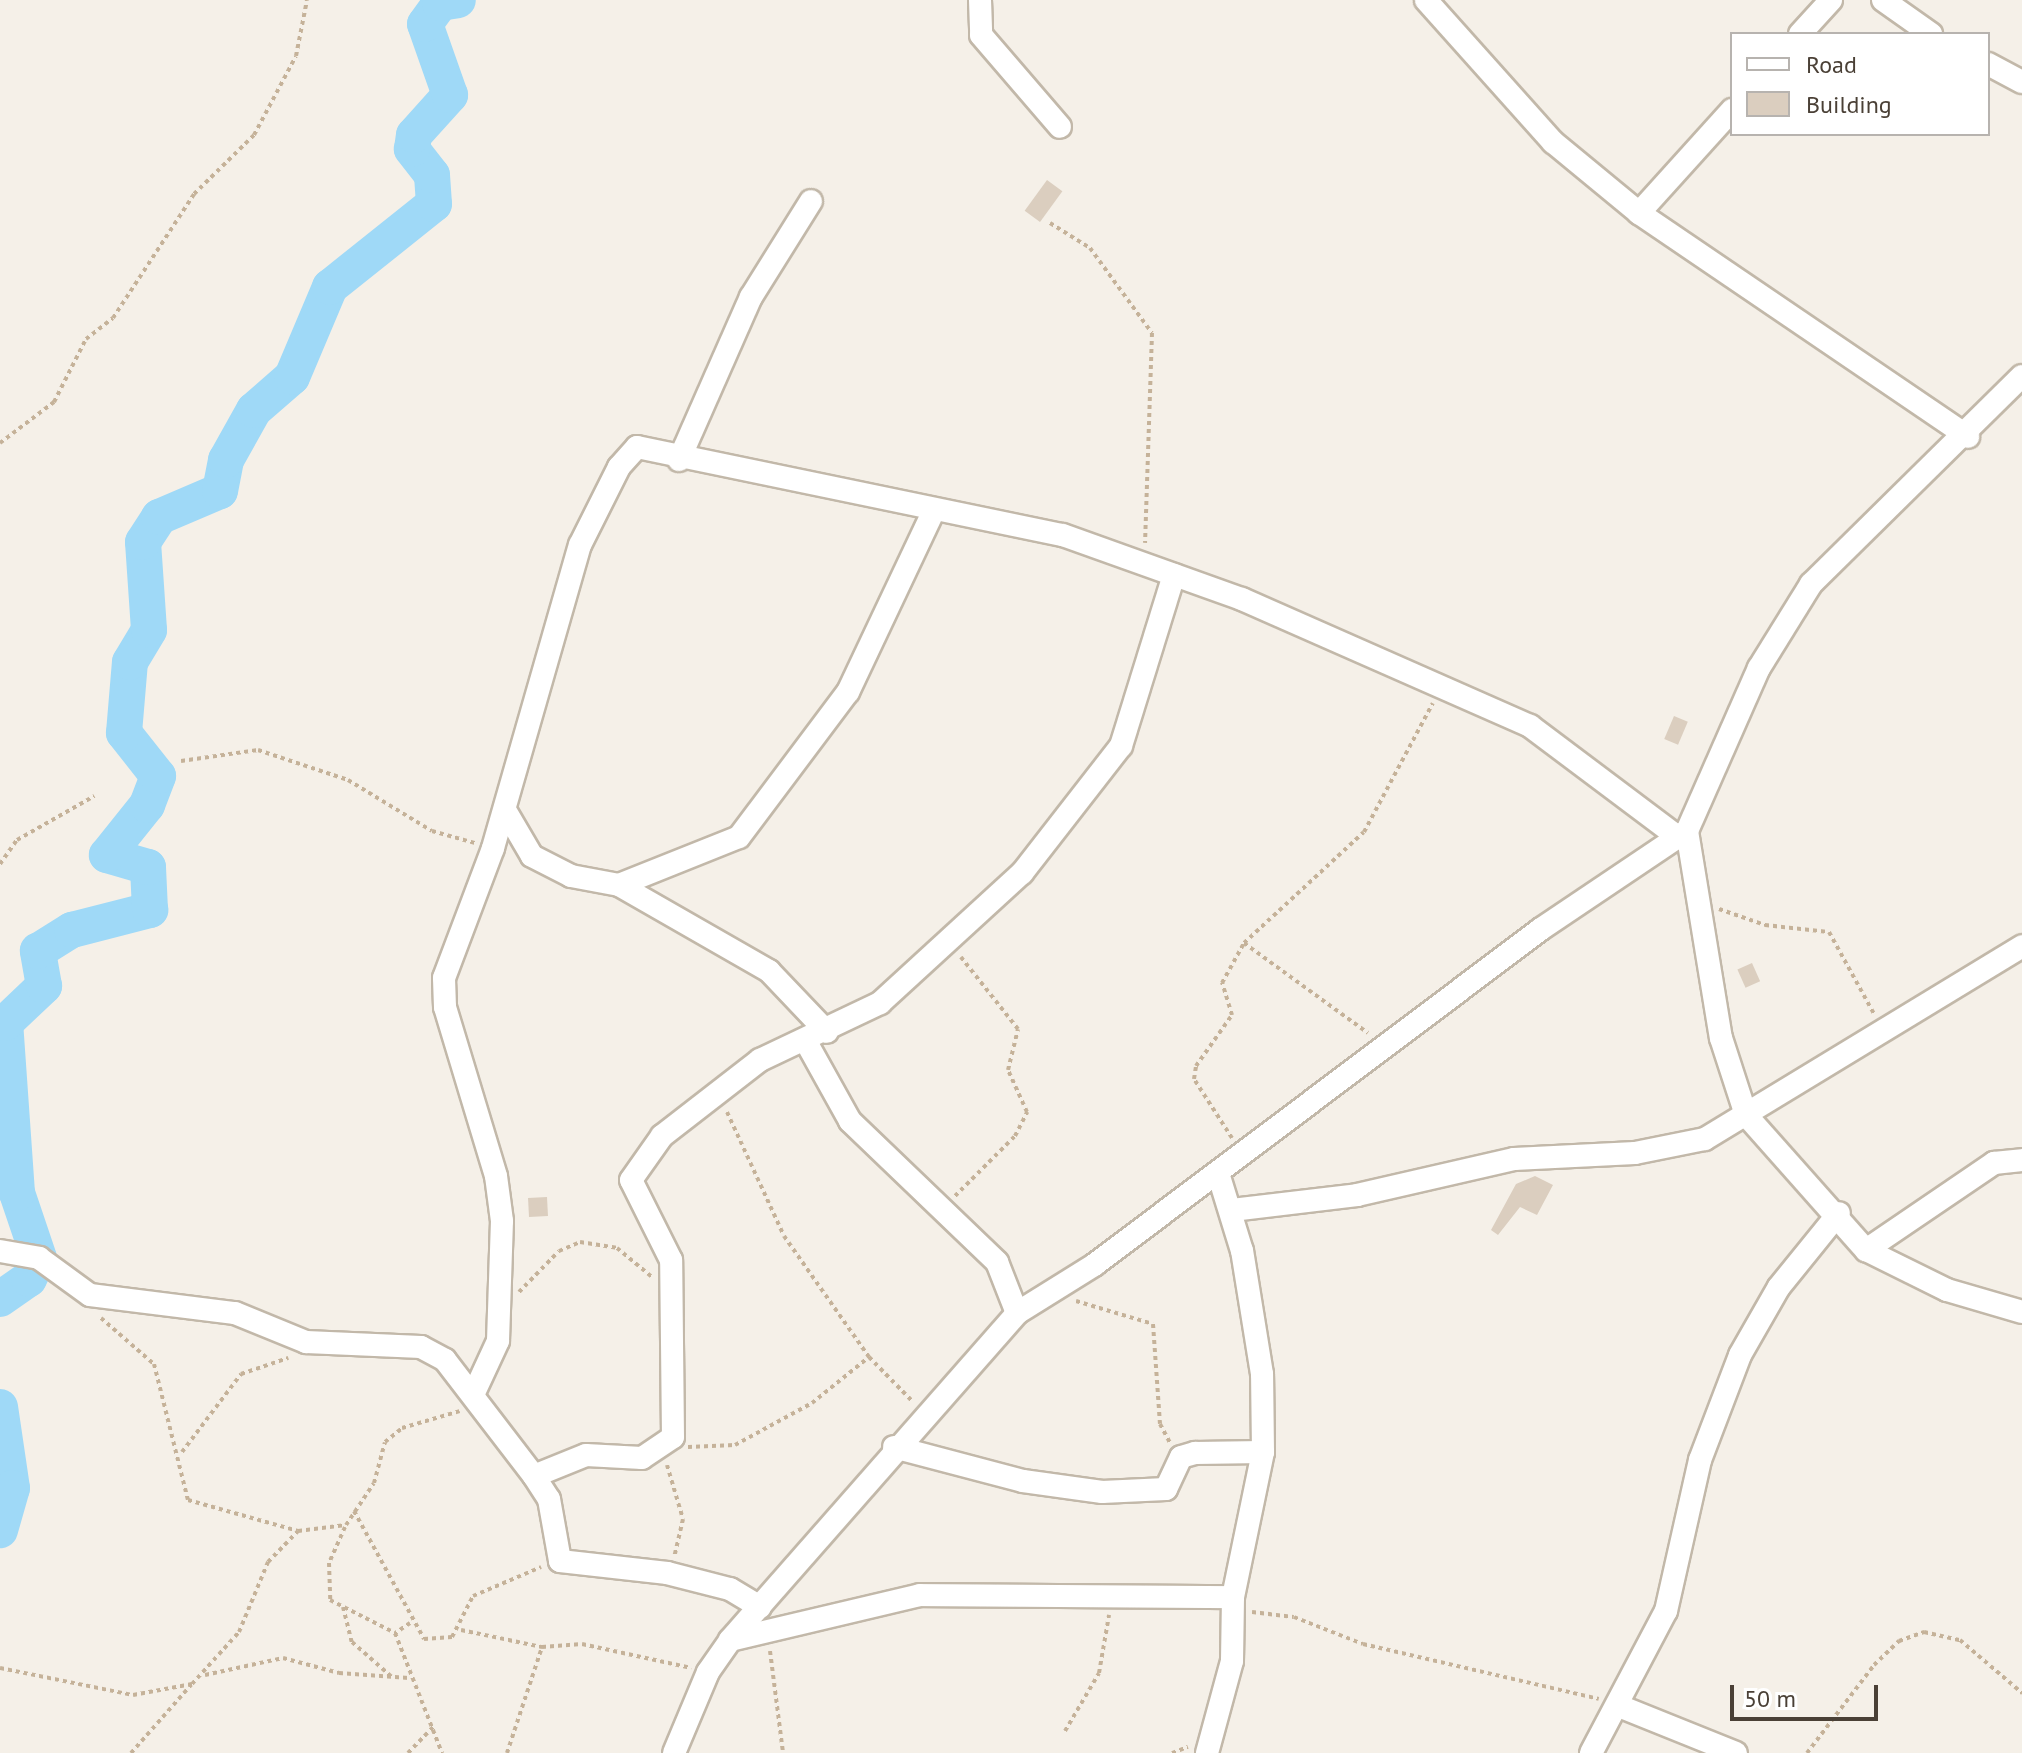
<!DOCTYPE html>
<html>
<head>
<meta charset="utf-8">
<style>
  body { margin:0 }
  #map { position:relative; width:2022px; height:1753px; overflow:hidden; background:#f5f0e8; font-family:"PT Sans",sans-serif }
  div>[style] { position:absolute }
  [style*='--x'] { left:calc(var(--x)*1px); top:calc(var(--y)*1px); width:calc(var(--w)*1px); rotate:calc(var(--a)*1deg) }
  .river>* { height:36px; margin:-18px; padding:0 18px; transform-origin:18px; border-radius:18px; background:#9fd9f7 }
  .building>* { inset:0; background:#dbcebf; transform-origin:0 0 }
  .path>* { height:4px; margin-top:-2px; transform-origin:0; background:repeating-linear-gradient(90deg,#c5b299 0 4px,transparent 0 8px) }
  .roads { filter:drop-shadow(2px 0 #c2b8a9) drop-shadow(-2px 0 #c2b8a9) drop-shadow(0 2px #c2b8a9) drop-shadow(0 -2px #c2b8a9) }
  .minor>* { height:22px; margin:-11px; padding:0 11px; transform-origin:11px; border-radius:11px; background:#fff }
  span { translate:-50% -50%; white-space:nowrap; text-align:center; line-height:1.15; -webkit-text-stroke:6px #fff; paint-order:stroke }
  .legend { position:absolute; left:1730px; top:32px; width:260px; height:104px; box-sizing:border-box; background:#fff; border:2px solid #b7b3af; margin:0; padding:10px 14px; list-style:none; font-size:24px; color:#4a4036 }
  .legend li { display:flex; align-items:center; gap:16px; height:40px }
  .legend b { width:40px; border:2px solid #b7b3af }
  .scale { position:absolute; left:1730px; top:1685px; width:148px; height:36px; box-sizing:border-box; border:4px solid #4a4036; border-top:0; padding-left:10px; font-size:24px; line-height:28px; white-space:nowrap; color:#4a4036; -webkit-text-stroke:6px #fff; paint-order:stroke }
</style>
</head>
<body>
<div id="map">
  <div class="river">
    <div style="--x:0;--y:1299;--w:35;--a:-35"></div>
    <div style="--x:29;--y:1279;--w:23;--a:-65"></div>
    <div style="--x:39;--y:1258;--w:69;--a:-108.7"></div>
    <div style="--x:17;--y:1193;--w:170;--a:-94"></div>
    <div style="--x:5;--y:1023;--w:54;--a:-43.5"></div>
    <div style="--x:44;--y:986;--w:36;--a:-100"></div>
    <div style="--x:38;--y:951;--w:40;--a:-32"></div>
    <div style="--x:72;--y:930;--w:81;--a:-14.4"></div>
    <div style="--x:150;--y:910;--w:43;--a:-92.7"></div>
    <div style="--x:148;--y:867;--w:43;--a:-163.7"></div>
    <div style="--x:107;--y:855;--w:64;--a:-51.3"></div>
    <div style="--x:147;--y:805;--w:31;--a:-69"></div>
    <div style="--x:158;--y:776;--w:55;--a:-128.3"></div>
    <div style="--x:124;--y:733;--w:71;--a:-85.2"></div>
    <div style="--x:130;--y:662;--w:37;--a:-59"></div>
    <div style="--x:149;--y:630;--w:88;--a:-93.9"></div>
    <div style="--x:143;--y:542;--w:30;--a:-57"></div>
    <div style="--x:159;--y:517;--w:66;--a:-23.1"></div>
    <div style="--x:220;--y:491;--w:32;--a:-79"></div>
    <div style="--x:226;--y:460;--w:57;--a:-60.8"></div>
    <div style="--x:254;--y:410;--w:50;--a:-41"></div>
    <div style="--x:292;--y:377;--w:98;--a:-67.1"></div>
    <div style="--x:330;--y:287;--w:133;--a:-38.6"></div>
    <div style="--x:434;--y:204;--w:29;--a:-94"></div>
    <div style="--x:432;--y:175;--w:33;--a:-128"></div>
    <div style="--x:412;--y:149;--w:14;--a:-82"></div>
    <div style="--x:414;--y:135;--w:54;--a:-48"></div>
    <div style="--x:450;--y:95;--w:75;--a:-109.4"></div>
    <div style="--x:425;--y:24;--w:26;--a:-54"></div>
    <div style="--x:440;--y:3;--w:18;--a:-9"></div>
    <div style="--x:0;--y:1407;--w:82;--a:81.6"></div>
    <div style="--x:12;--y:1488;--w:44;--a:105.9"></div>
  </div>
  <div class="building">
    <div style="left:1047px;top:180px;width:19px;height:38px;rotate:36deg"></div>
    <div style="left:1674px;top:716px;width:15px;height:25px;rotate:23deg"></div>
    <div style="left:1752px;top:963px;width:20px;height:16px;rotate:66deg"></div>
    <div style="clip-path:polygon(1535px 1176px,1553px 1185px,1537px 1215px,1520px 1207px,1498px 1235px,1491px 1230px,1516px 1184px)"></div>
    <div style="left:547px;top:1197px;width:19px;height:19px;rotate:87deg"></div>
  </div>
  <div class="path">
    <div style="--x:1050;--y:223;--w:47;--a:32"></div>
    <div style="--x:1090;--y:248;--w:105;--a:53.9"></div>
    <div style="--x:1152;--y:333;--w:210;--a:91.9"></div>
    <div style="--x:0;--y:443;--w:68;--a:-37.2"></div>
    <div style="--x:54;--y:402;--w:71;--a:-63.1"></div>
    <div style="--x:86;--y:339;--w:34;--a:-38"></div>
    <div style="--x:113;--y:318;--w:148;--a:-56.8"></div>
    <div style="--x:194;--y:194;--w:84;--a:-44.5"></div>
    <div style="--x:254;--y:135;--w:89;--a:-62"></div>
    <div style="--x:296;--y:56;--w:57;--a:-78.9"></div>
    <div style="--x:181;--y:761;--w:78;--a:-8.1"></div>
    <div style="--x:258;--y:750;--w:95;--a:18.4"></div>
    <div style="--x:348;--y:780;--w:98;--a:31.3"></div>
    <div style="--x:432;--y:831;--w:45;--a:15.6"></div>
    <div style="--x:0;--y:864;--w:29;--a:-55"></div>
    <div style="--x:17;--y:840;--w:89;--a:-29.7"></div>
    <div style="--x:1719;--y:909;--w:49;--a:19.2"></div>
    <div style="--x:1765;--y:925;--w:64;--a:6.2"></div>
    <div style="--x:1829;--y:932;--w:94;--a:61.2"></div>
    <div style="--x:1244;--y:943;--w:153;--a:36"></div>
    <div style="--x:727;--y:1112;--w:136;--a:65.3"></div>
    <div style="--x:784;--y:1236;--w:148;--a:54.9"></div>
    <div style="--x:869;--y:1357;--w:63;--a:45.6"></div>
    <div style="--x:1232;--y:1138;--w:70;--a:-122.8"></div>
    <div style="--x:1194;--y:1079;--w:13;--a:-81"></div>
    <div style="--x:1196;--y:1066;--w:62;--a:-54.8"></div>
    <div style="--x:1232;--y:1015;--w:34;--a:-107"></div>
    <div style="--x:1222;--y:983;--w:46;--a:-61.2"></div>
    <div style="--x:1244;--y:943;--w:163;--a:-42.8"></div>
    <div style="--x:1364;--y:832;--w:146;--a:-61.9"></div>
    <div style="--x:955;--y:1196;--w:85;--a:-45"></div>
    <div style="--x:1015;--y:1136;--w:27;--a:-63"></div>
    <div style="--x:1027;--y:1112;--w:46;--a:-114.3"></div>
    <div style="--x:1008;--y:1070;--w:42;--a:-76.3"></div>
    <div style="--x:1018;--y:1029;--w:92;--a:-128.4"></div>
    <div style="--x:519;--y:1292;--w:57;--a:-45.7"></div>
    <div style="--x:559;--y:1251;--w:23;--a:-23"></div>
    <div style="--x:580;--y:1242;--w:37;--a:9"></div>
    <div style="--x:617;--y:1248;--w:45;--a:39.6"></div>
    <div style="--x:1076;--y:1301;--w:80;--a:16.6"></div>
    <div style="--x:1153;--y:1324;--w:100;--a:86"></div>
    <div style="--x:1160;--y:1424;--w:21;--a:62"></div>
    <div style="--x:101;--y:1318;--w:70;--a:41"></div>
    <div style="--x:154;--y:1364;--w:140;--a:76"></div>
    <div style="--x:188;--y:1500;--w:114;--a:15.7"></div>
    <div style="--x:688;--y:1447;--w:47;--a:-2.4"></div>
    <div style="--x:735;--y:1445;--w:88;--a:-28.6"></div>
    <div style="--x:812;--y:1403;--w:73;--a:-38.9"></div>
    <div style="--x:182;--y:1452;--w:98;--a:-52.9"></div>
    <div style="--x:241;--y:1374;--w:50;--a:-18.8"></div>
    <div style="--x:667;--y:1465;--w:56;--a:73.5"></div>
    <div style="--x:683;--y:1519;--w:37;--a:103"></div>
    <div style="--x:354;--y:1511;--w:146;--a:61.3"></div>
    <div style="--x:424;--y:1639;--w:28;--a:-4"></div>
    <div style="--x:452;--y:1637;--w:46;--a:-62.9"></div>
    <div style="--x:473;--y:1596;--w:74;--a:-23.1"></div>
    <div style="--x:345;--y:1527;--w:39;--a:114"></div>
    <div style="--x:329;--y:1563;--w:37;--a:88"></div>
    <div style="--x:330;--y:1600;--w:73;--a:26.9"></div>
    <div style="--x:343;--y:1607;--w:36;--a:76"></div>
    <div style="--x:352;--y:1642;--w:55;--a:41.3"></div>
    <div style="--x:1252;--y:1612;--w:42;--a:6.8"></div>
    <div style="--x:1294;--y:1617;--w:74;--a:21.4"></div>
    <div style="--x:1363;--y:1644;--w:242;--a:13.1"></div>
    <div style="--x:410;--y:1623;--w:18;--a:146"></div>
    <div style="--x:395;--y:1633;--w:129;--a:68.6"></div>
    <div style="--x:461;--y:1630;--w:83;--a:11.9"></div>
    <div style="--x:542;--y:1647;--w:40;--a:-4.3"></div>
    <div style="--x:582;--y:1644;--w:112;--a:12.4"></div>
    <div style="--x:770;--y:1651;--w:103;--a:82.7"></div>
    <div style="--x:0;--y:1668;--w:136;--a:11.5"></div>
    <div style="--x:133;--y:1695;--w:60;--a:-10.6"></div>
    <div style="--x:192;--y:1684;--w:70;--a:-47.9"></div>
    <div style="--x:239;--y:1632;--w:76;--a:-67.5"></div>
    <div style="--x:268;--y:1562;--w:43;--a:-45.9"></div>
    <div style="--x:298;--y:1531;--w:48;--a:-7.1"></div>
    <div style="--x:346;--y:1525;--w:50;--a:-56.3"></div>
    <div style="--x:374;--y:1483;--w:42;--a:-75"></div>
    <div style="--x:385;--y:1442;--w:22;--a:-39"></div>
    <div style="--x:402;--y:1428;--w:60;--a:-16.3"></div>
    <div style="--x:205;--y:1675;--w:80;--a:-12.3"></div>
    <div style="--x:283;--y:1658;--w:58;--a:15"></div>
    <div style="--x:339;--y:1673;--w:70;--a:4.1"></div>
    <div style="--x:1065;--y:1731;--w:67;--a:-59.6"></div>
    <div style="--x:1099;--y:1673;--w:59;--a:-80.2"></div>
    <div style="--x:131;--y:1753;--w:91;--a:-48.6"></div>
    <div style="--x:408;--y:1753;--w:36;--a:-46"></div>
    <div style="--x:507;--y:1753;--w:112;--a:-71.7"></div>
    <div style="--x:1172;--y:1753;--w:17;--a:-21"></div>
    <div style="--x:1807;--y:1753;--w:111;--a:-52.7"></div>
    <div style="--x:1874;--y:1665;--w:35;--a:-44"></div>
    <div style="--x:1899;--y:1641;--w:27;--a:-20"></div>
    <div style="--x:1924;--y:1632;--w:37;--a:13"></div>
    <div style="--x:1960;--y:1640;--w:82;--a:40.5"></div>
  </div>
  <div class="roads">
    <div class="minor">
      <div style="--x:980;--y:0;--w:35;--a:88"></div>
      <div style="--x:981;--y:35;--w:121;--a:49.3"></div>
      <div style="--x:1426;--y:0;--w:191;--a:48.2"></div>
      <div style="--x:1553;--y:142;--w:112;--a:39.5"></div>
      <div style="--x:1639;--y:213;--w:398;--a:34.2"></div>
      <div style="--x:1883;--y:0;--w:59;--a:35.3"></div>
      <div style="--x:1800;--y:34;--w:46;--a:-47.6"></div>
      <div style="--x:1988;--y:64;--w:38;--a:28"></div>
      <div style="--x:1639;--y:213;--w:139;--a:-47.9"></div>
      <div style="--x:679;--y:460;--w:178;--a:-66.2"></div>
      <div style="--x:751;--y:297;--w:113;--a:-58"></div>
      <div style="--x:505;--y:810;--w:53;--a:59.6"></div>
      <div style="--x:532;--y:856;--w:44;--a:27.1"></div>
      <div style="--x:571;--y:876;--w:49;--a:10.6"></div>
      <div style="--x:619;--y:885;--w:173;--a:29.8"></div>
      <div style="--x:769;--y:971;--w:84;--a:46.4"></div>
      <div style="--x:1687;--y:831;--w:210;--a:80.7"></div>
      <div style="--x:1721;--y:1038;--w:81;--a:72"></div>
      <div style="--x:1746;--y:1115;--w:181;--a:48.4"></div>
      <div style="--x:1866;--y:1250;--w:90;--a:26.3"></div>
      <div style="--x:1947;--y:1290;--w:78;--a:16.3"></div>
      <div style="--x:619;--y:885;--w:129;--a:-21.8"></div>
      <div style="--x:739;--y:837;--w:181;--a:-53.1"></div>
      <div style="--x:848;--y:692;--w:199;--a:-64.7"></div>
      <div style="--x:805;--y:1040;--w:93;--a:60.9"></div>
      <div style="--x:850;--y:1121;--w:204;--a:43.8"></div>
      <div style="--x:997;--y:1262;--w:55;--a:68.6"></div>
      <div style="--x:1232;--y:1210;--w:126;--a:-6.8"></div>
      <div style="--x:1357;--y:1195;--w:161;--a:-12.9"></div>
      <div style="--x:1514;--y:1159;--w:121;--a:-2.8"></div>
      <div style="--x:1635;--y:1153;--w:71;--a:-11.3"></div>
      <div style="--x:1705;--y:1139;--w:371;--a:-31.3"></div>
      <div style="--x:1866;--y:1250;--w:155;--a:-34.2"></div>
      <div style="--x:1994;--y:1163;--w:28;--a:-6"></div>
      <div style="--x:0;--y:1251;--w:40;--a:10"></div>
      <div style="--x:39;--y:1258;--w:63;--a:36"></div>
      <div style="--x:90;--y:1295;--w:146;--a:7.1"></div>
      <div style="--x:235;--y:1313;--w:77;--a:22.2"></div>
      <div style="--x:306;--y:1342;--w:115;--a:2.5"></div>
      <div style="--x:421;--y:1347;--w:27;--a:28"></div>
      <div style="--x:445;--y:1360;--w:146;--a:52.5"></div>
      <div style="--x:534;--y:1476;--w:27;--a:57"></div>
      <div style="--x:549;--y:1499;--w:63;--a:79.9"></div>
      <div style="--x:560;--y:1561;--w:108;--a:6.4"></div>
      <div style="--x:667;--y:1573;--w:65;--a:14.3"></div>
      <div style="--x:730;--y:1589;--w:35;--a:31"></div>
      <div style="--x:473;--y:1395;--w:60;--a:-65.2"></div>
      <div style="--x:498;--y:1341;--w:120;--a:-88.1"></div>
      <div style="--x:502;--y:1221;--w:45;--a:-97.6"></div>
      <div style="--x:496;--y:1176;--w:177;--a:-106.8"></div>
      <div style="--x:445;--y:1007;--w:29;--a:-92"></div>
      <div style="--x:444;--y:978;--w:139;--a:-69.3"></div>
      <div style="--x:493;--y:848;--w:315;--a:-74"></div>
      <div style="--x:580;--y:545;--w:87;--a:-63.4"></div>
      <div style="--x:619;--y:467;--w:27;--a:-48"></div>
      <div style="--x:637;--y:447;--w:435;--a:11.7"></div>
      <div style="--x:1063;--y:535;--w:190;--a:19.7"></div>
      <div style="--x:1242;--y:599;--w:315;--a:23.8"></div>
      <div style="--x:1530;--y:726;--w:186;--a:36.9"></div>
      <div style="--x:894;--y:1447;--w:133;--a:14.8"></div>
      <div style="--x:1023;--y:1481;--w:80;--a:7.9"></div>
      <div style="--x:1102;--y:1492;--w:64;--a:-2.7"></div>
      <div style="--x:1166;--y:1489;--w:35;--a:-65"></div>
      <div style="--x:1181;--y:1457;--w:15;--a:-16"></div>
      <div style="--x:1195;--y:1453;--w:68;--a:-0.8"></div>
      <div style="--x:534;--y:1476;--w:56;--a:-22"></div>
      <div style="--x:586;--y:1455;--w:56;--a:3.1"></div>
      <div style="--x:642;--y:1458;--w:37;--a:-34"></div>
      <div style="--x:673;--y:1437;--w:177;--a:-90.6"></div>
      <div style="--x:671;--y:1260;--w:89;--a:-116.6"></div>
      <div style="--x:631;--y:1180;--w:54;--a:-54.8"></div>
      <div style="--x:662;--y:1136;--w:124;--a:-37.8"></div>
      <div style="--x:760;--y:1060;--w:133;--a:-25.4"></div>
      <div style="--x:880;--y:1003;--w:193;--a:-42.5"></div>
      <div style="--x:1022;--y:873;--w:161;--a:-52.1"></div>
      <div style="--x:1121;--y:746;--w:179;--a:-72.8"></div>
      <div style="--x:730;--y:1640;--w:195;--a:-13.3"></div>
      <div style="--x:920;--y:1595;--w:313;--a:0.4"></div>
      <div style="--x:1619;--y:1706;--w:126;--a:21.9"></div>
      <div style="--x:674;--y:1753;--w:88;--a:-67.2"></div>
      <div style="--x:708;--y:1672;--w:39;--a:-55"></div>
      <div style="--x:730;--y:1640;--w:435;--a:-48.7"></div>
      <div style="--x:1017;--y:1313;--w:91;--a:-31.9"></div>
      <div style="--x:1094;--y:1265;--w:559;--a:-36.93"></div>
      <div style="--x:1541;--y:929;--w:176;--a:-33.9"></div>
      <div style="--x:1687;--y:831;--w:178;--a:-66.2"></div>
      <div style="--x:1759;--y:668;--w:99;--a:-58.2"></div>
      <div style="--x:1811;--y:584;--w:296;--a:-44.6"></div>
      <div style="--x:1207;--y:1753;--w:95;--a:-74.8"></div>
      <div style="--x:1232;--y:1661;--w:64;--a:-89.1"></div>
      <div style="--x:1233;--y:1597;--w:148;--a:-78.3"></div>
      <div style="--x:1263;--y:1452;--w:78;--a:-90.7"></div>
      <div style="--x:1262;--y:1374;--w:125;--a:-99.2"></div>
      <div style="--x:1242;--y:1251;--w:82;--a:-107.1"></div>
      <div style="--x:1591;--y:1753;--w:161;--a:-62.2"></div>
      <div style="--x:1666;--y:1611;--w:155;--a:-77.3"></div>
      <div style="--x:1700;--y:1460;--w:112;--a:-69.1"></div>
      <div style="--x:1740;--y:1355;--w:78;--a:-60.2"></div>
      <div style="--x:1779;--y:1287;--w:95;--a:-51"></div>
    </div>
  </div>
  <ul class="legend">
  <li><b style="height:10px;background:#fff"></b>Road</li>
  <li><b style="height:22px;background:#dbcebf"></b>Building</li>
  </ul>
  <div class="scale">50 m</div>
</div>
</body>
</html>
